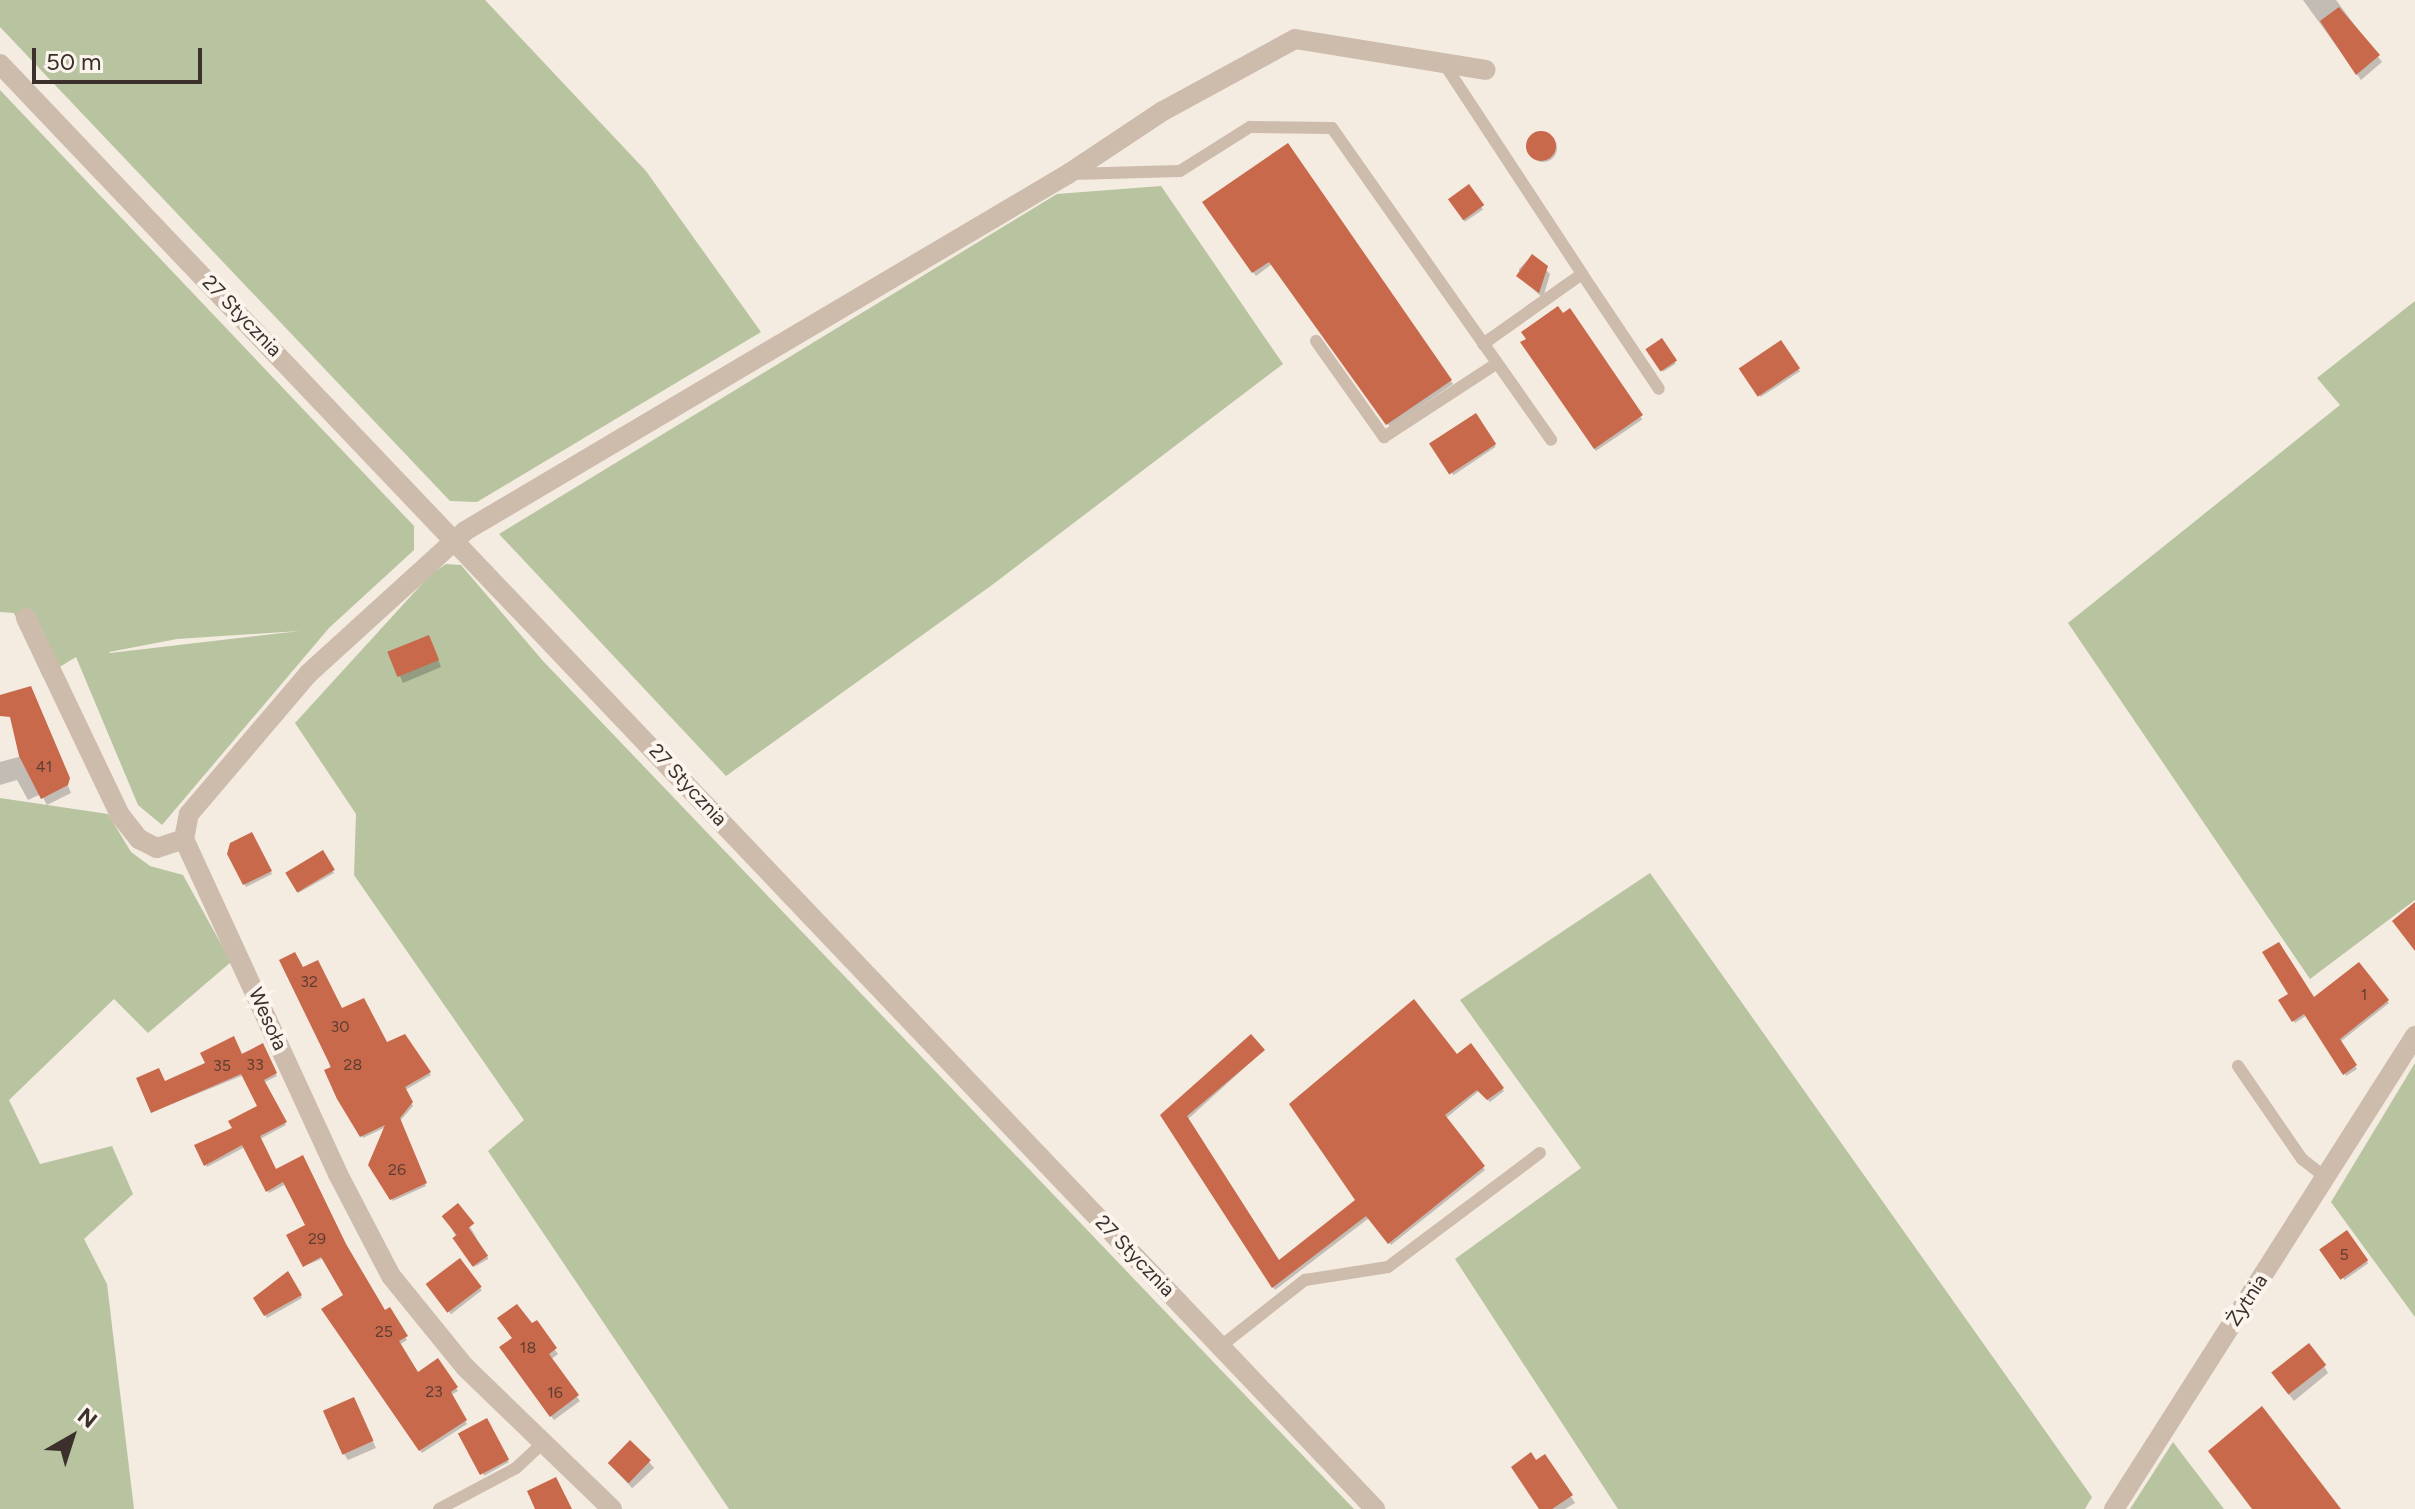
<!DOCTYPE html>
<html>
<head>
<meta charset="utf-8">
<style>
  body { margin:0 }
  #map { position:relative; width:2415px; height:1509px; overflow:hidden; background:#f4ebe1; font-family:Figtree,sans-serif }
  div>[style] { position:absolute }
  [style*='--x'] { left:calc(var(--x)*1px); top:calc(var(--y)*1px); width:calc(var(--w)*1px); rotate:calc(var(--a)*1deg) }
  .green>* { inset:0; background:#b8c4a0 }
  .shadow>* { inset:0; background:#0003; transform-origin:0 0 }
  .round { border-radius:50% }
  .building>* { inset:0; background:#c8694b; transform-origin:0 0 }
  .service>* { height:12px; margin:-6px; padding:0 6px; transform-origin:6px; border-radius:6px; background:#cdbbac }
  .minor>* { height:20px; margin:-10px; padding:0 10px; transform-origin:10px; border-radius:10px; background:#cdbbac }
  .tertiary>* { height:20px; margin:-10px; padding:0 10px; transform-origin:10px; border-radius:10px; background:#cdbbac }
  span { translate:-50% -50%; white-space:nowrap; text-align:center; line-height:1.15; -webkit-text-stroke:8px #fbf5ee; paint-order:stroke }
  .number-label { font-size:16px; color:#5e3e33 }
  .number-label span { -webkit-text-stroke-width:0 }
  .street-label { font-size:20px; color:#3b302b }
  .north { position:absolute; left:32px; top:1397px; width:80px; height:80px; -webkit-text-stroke:6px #fbf5ee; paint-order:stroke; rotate:39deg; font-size:22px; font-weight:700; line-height:32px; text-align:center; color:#3b302b }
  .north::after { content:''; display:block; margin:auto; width:28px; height:36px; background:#3b302b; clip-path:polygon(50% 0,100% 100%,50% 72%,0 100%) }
  .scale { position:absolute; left:32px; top:48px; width:170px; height:36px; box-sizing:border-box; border:4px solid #3b302b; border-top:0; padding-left:10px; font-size:24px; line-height:28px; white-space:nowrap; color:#3b302b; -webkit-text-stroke:6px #fbf5ee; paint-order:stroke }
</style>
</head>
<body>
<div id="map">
  <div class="green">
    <div style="clip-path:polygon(0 0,485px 0,646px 171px,761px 332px,477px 502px,450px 501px,0 27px)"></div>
    <div style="clip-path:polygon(evenodd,0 90px,414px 526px,414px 550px,329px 628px,162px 825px,138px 805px,76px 657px,43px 677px,14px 613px,0 612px,0 90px,300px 631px,110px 653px,109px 652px,177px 639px,300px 631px)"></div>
    <div style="clip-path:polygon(1161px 186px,1283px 364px,992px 585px,726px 776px,499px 534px,1057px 194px)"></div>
    <div style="clip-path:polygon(2415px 301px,2415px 900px,2310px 979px,2068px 623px,2340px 405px,2317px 378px)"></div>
    <div style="clip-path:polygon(446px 564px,461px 565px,543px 661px,1354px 1509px,729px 1509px,488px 1151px,524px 1120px,354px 875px,356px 814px,295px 723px,431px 574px)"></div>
    <div style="clip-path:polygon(0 798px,108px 814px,131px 852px,150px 866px,183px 875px,231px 962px,148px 1033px,114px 999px,9px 1100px,40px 1164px,112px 1146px,133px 1194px,84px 1239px,107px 1284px,134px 1509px,0 1509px)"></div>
    <div style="clip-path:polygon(1650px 873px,2092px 1497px,2085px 1509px,1618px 1509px,1455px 1259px,1581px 1168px,1460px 1000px)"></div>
    <div style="clip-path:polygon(2415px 1063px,2415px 1317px,2331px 1202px)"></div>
    <div style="clip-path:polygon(2173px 1442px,2224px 1509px,2130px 1509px)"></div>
  </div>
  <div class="shadow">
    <div style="clip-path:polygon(2303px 0,2336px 0,2382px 62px,2361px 80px)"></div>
    <div class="round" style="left:1529px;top:134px;width:28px;height:28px"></div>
    <div style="clip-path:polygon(1288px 146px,1453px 384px,1390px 427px,1272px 264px,1256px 276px,1205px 202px)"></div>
    <div style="left:1468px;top:187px;width:27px;height:22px;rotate:56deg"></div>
    <div style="clip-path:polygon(1532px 256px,1550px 274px,1543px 298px,1520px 278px,1519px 269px)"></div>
    <div style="left:1569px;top:311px;width:131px;height:56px;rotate:56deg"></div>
    <div style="left:1661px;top:341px;width:27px;height:15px;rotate:57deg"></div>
    <div style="left:1781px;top:342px;width:35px;height:47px;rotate:57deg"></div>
    <div style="left:1475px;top:416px;width:37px;height:51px;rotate:56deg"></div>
    <div style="clip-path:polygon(432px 644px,441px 667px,403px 683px,390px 653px)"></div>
    <div style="clip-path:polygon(52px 748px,71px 793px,47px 805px,41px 794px,28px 800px,17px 780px,0 785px,0 762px)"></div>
    <div style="clip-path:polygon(251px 834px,272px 874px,246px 887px,229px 854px)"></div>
    <div style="left:323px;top:853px;width:23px;height:41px;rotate:61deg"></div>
    <div style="clip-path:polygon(2359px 964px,2389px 1003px,2340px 1042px,2357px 1069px,2346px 1076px,2307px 1015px,2295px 1023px,2281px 1001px,2314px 1000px)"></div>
    <div style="clip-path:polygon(302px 970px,341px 1010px,386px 1044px,404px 1036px,431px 1075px,405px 1090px,413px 1106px,400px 1121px,426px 1186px,393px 1201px,371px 1165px,386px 1127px,363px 1138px,339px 1098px)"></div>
    <div style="clip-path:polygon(262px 1046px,277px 1076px,263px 1083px,286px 1125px,260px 1139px,276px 1171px,346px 1248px,385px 1313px,389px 1310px,407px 1340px,399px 1345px,417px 1374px,438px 1360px,458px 1391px,451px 1395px,467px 1424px,422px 1453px,324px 1310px,346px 1296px,324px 1258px,304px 1266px,307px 1226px,286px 1184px,269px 1193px,245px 1147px,207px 1167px,197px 1146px,235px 1129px,260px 1107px,244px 1075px,152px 1112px,165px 1083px)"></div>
    <div style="clip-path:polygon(1470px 1046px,1504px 1091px,1490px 1102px,1479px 1091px,1445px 1119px,1485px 1170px,1391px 1245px,1369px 1218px,1275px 1290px,1162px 1116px,1263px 1051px,1187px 1120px,1279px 1263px,1357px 1200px,1456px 1057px)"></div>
    <div style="left:458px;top:1206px;width:61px;height:17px;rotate:60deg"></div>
    <div style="left:2347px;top:1233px;width:37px;height:29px;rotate:55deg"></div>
    <div style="left:459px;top:1261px;width:37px;height:39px;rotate:52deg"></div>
    <div style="clip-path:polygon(288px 1273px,302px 1298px,267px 1318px,256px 1298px)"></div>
    <div style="clip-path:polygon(536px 1323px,558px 1354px,550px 1360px,580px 1401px,554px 1420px,504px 1353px)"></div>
    <div style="clip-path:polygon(2324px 1366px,2328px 1373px,2294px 1401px,2276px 1378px)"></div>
    <div style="clip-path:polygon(357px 1406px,376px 1448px,348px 1460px,344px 1454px)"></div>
    <div style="left:486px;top:1421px;width:47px;height:28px;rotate:61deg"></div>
    <div style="left:631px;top:1443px;width:34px;height:30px;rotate:47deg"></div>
    <div style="clip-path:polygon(1545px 1457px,1575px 1503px,1565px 1509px,1540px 1509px,1536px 1463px)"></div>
  </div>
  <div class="building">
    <div style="clip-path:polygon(2339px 7px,2380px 55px,2356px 75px,2320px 21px)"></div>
    <div class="round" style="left:1526px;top:131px;width:30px;height:30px"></div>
    <div style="clip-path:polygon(1288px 143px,1452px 380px,1386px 425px,1269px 262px,1252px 273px,1202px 202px)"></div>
    <div style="left:1469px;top:184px;width:26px;height:26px;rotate:54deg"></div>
    <div style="clip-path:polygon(1532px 254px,1548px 266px,1539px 293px,1516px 276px)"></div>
    <div style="clip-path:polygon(1558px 306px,1563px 313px,1570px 308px,1643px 415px,1594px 449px,1520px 342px,1526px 339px,1521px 332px)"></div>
    <div style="left:1662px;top:338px;width:27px;height:20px;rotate:56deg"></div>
    <div style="left:1781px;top:340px;width:34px;height:51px;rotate:56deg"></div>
    <div style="left:1476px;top:413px;width:37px;height:56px;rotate:57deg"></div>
    <div style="left:429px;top:635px;width:27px;height:45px;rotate:68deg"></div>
    <div style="clip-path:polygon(31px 686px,70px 778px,68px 785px,41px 799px,19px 756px,10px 717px,0 716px,0 695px)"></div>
    <div style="clip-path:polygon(252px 832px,272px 871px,243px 885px,227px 854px,230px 843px)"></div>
    <div style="left:323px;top:850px;width:23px;height:44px;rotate:59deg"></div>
    <div style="clip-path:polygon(2415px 902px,2415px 951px,2392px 921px)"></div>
    <div style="clip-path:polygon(2279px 942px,2314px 997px,2359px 962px,2389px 1000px,2340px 1039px,2357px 1065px,2343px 1075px,2304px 1014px,2292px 1022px,2278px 1000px,2288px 994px,2262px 952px)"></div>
    <div style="clip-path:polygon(295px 952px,303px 967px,318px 960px,342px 1008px,364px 998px,387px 1042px,405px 1034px,431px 1072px,405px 1087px,413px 1102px,400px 1118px,427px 1183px,390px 1200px,368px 1165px,385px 1125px,360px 1137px,337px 1099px,324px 1070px,331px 1067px,279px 960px)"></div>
    <div style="clip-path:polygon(1414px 999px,1457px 1054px,1471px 1043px,1504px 1088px,1487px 1100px,1477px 1090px,1445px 1115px,1485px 1166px,1388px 1244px,1366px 1216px,1272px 1288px,1160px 1115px,1251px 1034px,1265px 1050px,1187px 1116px,1279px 1260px,1355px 1200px,1289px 1104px)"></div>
    <div style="clip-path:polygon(234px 1036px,242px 1054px,263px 1043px,277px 1073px,264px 1080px,287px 1122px,260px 1136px,276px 1169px,303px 1155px,346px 1244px,385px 1310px,390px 1307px,408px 1336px,399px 1341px,418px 1372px,438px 1358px,458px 1387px,451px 1392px,467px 1420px,419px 1451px,321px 1309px,343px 1295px,321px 1257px,303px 1267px,286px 1235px,305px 1225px,283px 1182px,266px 1192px,242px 1145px,204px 1166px,194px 1145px,232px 1128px,228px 1121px,257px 1106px,241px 1074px,151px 1113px,136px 1078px,159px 1068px,165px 1081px,205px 1063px,200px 1053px)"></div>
    <div style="left:458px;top:1203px;width:26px;height:21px;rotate:51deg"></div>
    <div style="left:468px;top:1227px;width:35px;height:19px;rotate:55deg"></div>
    <div style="left:2347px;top:1230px;width:37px;height:34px;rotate:55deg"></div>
    <div style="left:460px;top:1258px;width:36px;height:43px;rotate:53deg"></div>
    <div style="clip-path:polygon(288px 1271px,302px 1295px,264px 1316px,253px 1298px)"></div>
    <div style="clip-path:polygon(517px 1304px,532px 1323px,537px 1320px,557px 1348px,549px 1354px,579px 1395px,550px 1417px,499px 1347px,512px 1338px,497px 1318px)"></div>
    <div style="left:2309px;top:1343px;width:28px;height:48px;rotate:52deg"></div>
    <div style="left:354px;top:1397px;width:48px;height:34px;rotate:66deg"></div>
    <div style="clip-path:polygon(2262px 1406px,2341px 1509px,2252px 1509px,2208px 1451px)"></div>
    <div style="left:487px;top:1418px;width:47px;height:33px;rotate:62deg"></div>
    <div style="left:630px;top:1440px;width:29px;height:32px;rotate:44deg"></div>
    <div style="clip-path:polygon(1531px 1452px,1536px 1460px,1545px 1454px,1573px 1495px,1552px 1509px,1539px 1509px,1511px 1467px)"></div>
    <div style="clip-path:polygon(556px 1477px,572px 1509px,535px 1509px,527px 1491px)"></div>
  </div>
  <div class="service">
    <div style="--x:1443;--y:62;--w:254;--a:56.7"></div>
    <div style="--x:1071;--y:174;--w:109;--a:-1.6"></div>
    <div style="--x:1180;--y:171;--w:83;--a:-32.2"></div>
    <div style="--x:1250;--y:127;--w:82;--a:0.7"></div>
    <div style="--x:1332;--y:128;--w:381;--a:54.9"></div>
    <div style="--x:1316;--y:341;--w:118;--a:54.7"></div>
    <div style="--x:1384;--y:437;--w:134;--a:-33.1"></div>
    <div style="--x:1483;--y:344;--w:121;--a:-35.3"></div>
    <div style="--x:1582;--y:274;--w:138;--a:56.2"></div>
    <div style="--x:2238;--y:1066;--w:113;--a:55.5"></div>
    <div style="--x:2302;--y:1159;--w:29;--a:38"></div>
    <div style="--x:1221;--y:1346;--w:107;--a:-38.2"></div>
    <div style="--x:1305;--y:1280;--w:84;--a:-8.9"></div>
    <div style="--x:1388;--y:1267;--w:190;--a:-36.9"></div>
    <div style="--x:439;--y:1509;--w:87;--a:-28"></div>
    <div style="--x:516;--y:1468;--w:35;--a:-43"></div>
  </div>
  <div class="minor">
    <div style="--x:26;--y:618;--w:218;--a:64.5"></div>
    <div style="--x:120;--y:815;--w:31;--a:52"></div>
    <div style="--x:139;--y:839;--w:20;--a:27"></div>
    <div style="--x:157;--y:848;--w:28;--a:-18"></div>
    <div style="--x:612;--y:1509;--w:204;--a:-136"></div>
    <div style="--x:465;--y:1367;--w:117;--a:-129.1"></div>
    <div style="--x:391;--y:1276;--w:115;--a:-117.5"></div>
    <div style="--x:338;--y:1174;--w:369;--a:-114.7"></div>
    <div style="--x:184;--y:839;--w:25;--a:-79"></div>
    <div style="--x:189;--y:814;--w:184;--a:-49.6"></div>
    <div style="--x:308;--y:674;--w:212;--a:-42.3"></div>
    <div style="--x:465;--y:531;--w:701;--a:-30.63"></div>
    <div style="--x:1068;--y:174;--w:114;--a:-33.6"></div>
    <div style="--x:1163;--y:111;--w:150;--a:-28.6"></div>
    <div style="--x:1295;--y:39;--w:193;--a:9.2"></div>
  </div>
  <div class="tertiary">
    <div style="--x:0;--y:64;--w:1995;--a:46.42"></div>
    <div style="--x:2114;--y:1509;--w:561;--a:-57.53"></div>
  </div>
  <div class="number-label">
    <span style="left:44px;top:767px">41</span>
    <span style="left:309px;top:982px">32</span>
    <span style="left:2364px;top:995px">1</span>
    <span style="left:340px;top:1027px">30</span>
    <span style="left:255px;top:1065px">33</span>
    <span style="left:353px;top:1065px">28</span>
    <span style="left:222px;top:1066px">35</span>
    <span style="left:397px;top:1170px">26</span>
    <span style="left:317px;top:1239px">29</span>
    <span style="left:2344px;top:1255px">5</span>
    <span style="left:384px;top:1332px">25</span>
    <span style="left:528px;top:1348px">18</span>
    <span style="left:434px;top:1392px">23</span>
    <span style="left:555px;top:1393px">16</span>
  </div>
  <div class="street-label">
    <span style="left:242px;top:316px;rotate:46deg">27 Stycznia</span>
    <span style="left:688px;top:785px;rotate:47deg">27 Stycznia</span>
    <span style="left:268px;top:1019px;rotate:66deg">Wesoła</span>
    <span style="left:1135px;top:1256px;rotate:46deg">27 Stycznia</span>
    <span style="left:2247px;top:1300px;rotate:-57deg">Żytnia</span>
  </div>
  <div class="north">N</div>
  <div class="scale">50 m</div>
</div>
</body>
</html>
